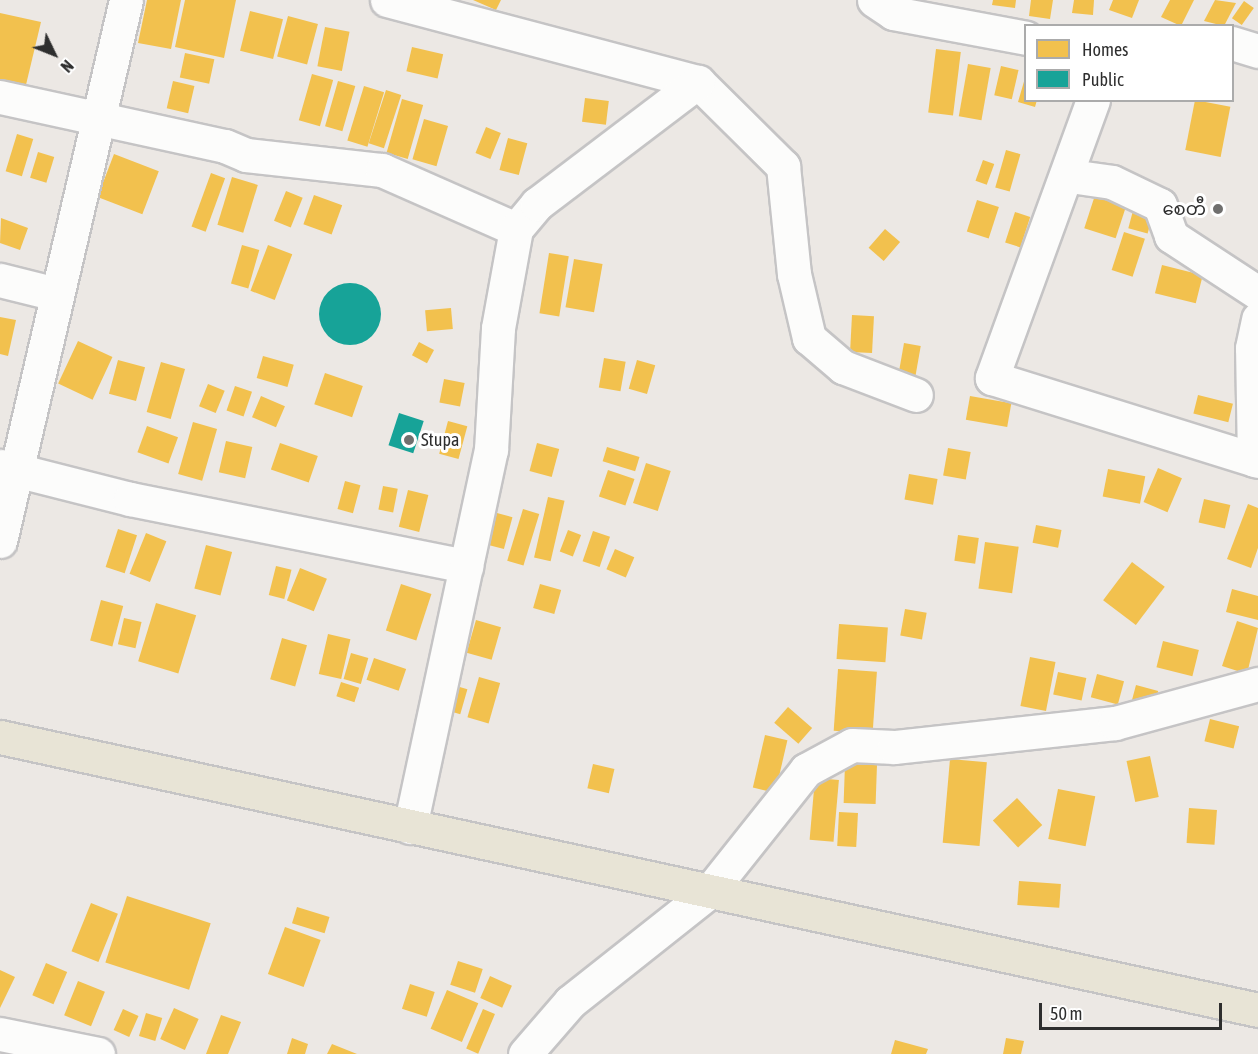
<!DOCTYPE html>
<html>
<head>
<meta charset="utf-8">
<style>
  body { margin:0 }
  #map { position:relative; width:1258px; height:1054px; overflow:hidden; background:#ece8e4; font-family:"Asap Condensed","Noto Sans Myanmar",sans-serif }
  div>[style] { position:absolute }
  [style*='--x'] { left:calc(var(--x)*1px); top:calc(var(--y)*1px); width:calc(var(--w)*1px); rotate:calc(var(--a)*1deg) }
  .homes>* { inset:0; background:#f2c14e; transform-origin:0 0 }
  .public>* { inset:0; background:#17a398; transform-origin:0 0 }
  .round { border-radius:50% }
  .roads { filter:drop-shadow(2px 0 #c5c4c5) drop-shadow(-2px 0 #c5c4c5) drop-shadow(0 2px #c5c4c5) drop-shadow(0 -2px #c5c4c5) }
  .minor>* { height:33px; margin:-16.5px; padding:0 16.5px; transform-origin:16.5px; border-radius:16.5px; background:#fcfcfb }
  .major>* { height:33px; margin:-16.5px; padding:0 16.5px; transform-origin:16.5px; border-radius:16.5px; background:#e8e4d6 }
  .dots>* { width:16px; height:16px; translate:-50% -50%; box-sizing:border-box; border:3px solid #fff; border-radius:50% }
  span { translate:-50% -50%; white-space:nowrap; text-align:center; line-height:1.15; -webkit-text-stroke:6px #fff; paint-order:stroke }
  .poi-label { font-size:18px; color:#2e2e2e }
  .right { translate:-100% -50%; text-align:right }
  .left { translate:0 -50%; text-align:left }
  .legend { position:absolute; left:1024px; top:24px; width:210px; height:78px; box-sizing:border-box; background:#fff; border:2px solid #ababab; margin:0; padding:8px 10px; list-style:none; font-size:18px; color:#2e2e2e }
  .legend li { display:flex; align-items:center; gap:12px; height:30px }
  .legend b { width:30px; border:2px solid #ababab }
  .north { position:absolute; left:24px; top:24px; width:60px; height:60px; -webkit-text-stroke:4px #fff; paint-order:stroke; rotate:133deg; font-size:16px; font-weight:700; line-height:24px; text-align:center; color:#2e2e2e }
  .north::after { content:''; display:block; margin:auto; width:21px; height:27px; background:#2e2e2e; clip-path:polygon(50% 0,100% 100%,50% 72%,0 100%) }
  .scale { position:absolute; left:1039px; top:1003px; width:183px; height:27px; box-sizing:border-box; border:3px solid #2e2e2e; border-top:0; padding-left:8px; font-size:18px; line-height:21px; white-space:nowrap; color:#2e2e2e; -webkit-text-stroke:4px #fff; paint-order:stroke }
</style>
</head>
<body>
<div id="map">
  <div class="homes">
    <div style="clip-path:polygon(147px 0,181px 0,171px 49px,138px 43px)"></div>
    <div style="clip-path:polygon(185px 0,236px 0,224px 58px,175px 47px)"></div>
    <div style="clip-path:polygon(473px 0,501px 0,496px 10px)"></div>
    <div style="clip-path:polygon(993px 0,1016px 0,1015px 8px,992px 5px)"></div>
    <div style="clip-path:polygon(1031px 0,1053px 0,1050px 19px,1029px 16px)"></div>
    <div style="clip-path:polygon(1074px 0,1094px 0,1093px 15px,1072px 13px)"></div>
    <div style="clip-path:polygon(1113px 0,1139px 0,1132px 18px,1109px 10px)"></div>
    <div style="clip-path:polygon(1170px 0,1194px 0,1181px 26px,1161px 17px)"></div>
    <div style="clip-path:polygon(1215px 0,1236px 3px,1224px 26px,1204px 21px)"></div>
    <div style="left:1244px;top:1px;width:12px;height:21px;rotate:35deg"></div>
    <div style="left:250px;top:11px;width:34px;height:41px;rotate:14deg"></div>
    <div style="clip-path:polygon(0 13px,41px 22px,25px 89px,0 83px)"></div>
    <div style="left:288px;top:16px;width:31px;height:42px;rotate:15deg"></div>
    <div style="left:325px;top:27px;width:25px;height:40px;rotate:11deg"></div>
    <div style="left:412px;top:47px;width:32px;height:25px;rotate:13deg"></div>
    <div style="left:936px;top:49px;width:25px;height:64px;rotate:7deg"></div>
    <div style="left:185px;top:53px;width:30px;height:25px;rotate:12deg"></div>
    <div style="left:968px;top:64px;width:23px;height:53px;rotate:10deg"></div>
    <div style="left:1001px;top:66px;width:18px;height:30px;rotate:13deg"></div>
    <div style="left:312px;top:74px;width:22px;height:48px;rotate:16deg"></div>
    <div style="clip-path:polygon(1025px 78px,1026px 100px,1037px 100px,1035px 107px,1018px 102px)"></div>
    <div style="left:173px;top:81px;width:22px;height:28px;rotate:13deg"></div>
    <div style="left:338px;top:81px;width:18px;height:47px;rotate:16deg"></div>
    <div style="left:364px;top:86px;width:21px;height:57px;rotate:17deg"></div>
    <div style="left:386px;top:90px;width:16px;height:56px;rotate:18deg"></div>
    <div style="left:585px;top:98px;width:24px;height:24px;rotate:7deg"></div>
    <div style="left:402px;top:99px;width:22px;height:56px;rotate:16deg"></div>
    <div style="left:1195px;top:100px;width:36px;height:51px;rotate:11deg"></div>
    <div style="left:424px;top:119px;width:25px;height:42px;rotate:16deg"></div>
    <div style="left:486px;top:127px;width:16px;height:28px;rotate:22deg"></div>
    <div style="left:17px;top:134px;width:17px;height:39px;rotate:17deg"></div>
    <div style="left:508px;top:138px;width:20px;height:33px;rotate:15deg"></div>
    <div style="left:1006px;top:150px;width:15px;height:39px;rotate:16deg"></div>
    <div style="left:38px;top:152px;width:17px;height:27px;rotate:17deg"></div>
    <div style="left:114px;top:154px;width:48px;height:46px;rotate:21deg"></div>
    <div style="left:983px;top:160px;width:12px;height:22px;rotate:20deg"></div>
    <div style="left:211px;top:173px;width:15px;height:57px;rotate:20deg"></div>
    <div style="left:232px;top:177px;width:27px;height:50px;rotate:17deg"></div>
    <div style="left:286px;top:191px;width:18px;height:32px;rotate:22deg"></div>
    <div style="left:1096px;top:192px;width:33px;height:38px;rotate:18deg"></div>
    <div style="left:314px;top:195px;width:30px;height:31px;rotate:20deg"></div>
    <div style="left:977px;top:200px;width:23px;height:33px;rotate:18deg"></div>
    <div style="left:1134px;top:207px;width:20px;height:22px;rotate:15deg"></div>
    <div style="left:1015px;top:212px;width:16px;height:32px;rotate:18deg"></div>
    <div style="clip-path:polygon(1px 218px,28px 228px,20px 250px,0 243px)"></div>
    <div style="left:885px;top:229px;width:20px;height:25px;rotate:41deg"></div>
    <div style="left:1124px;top:232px;width:22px;height:40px;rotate:18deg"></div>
    <div style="left:242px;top:245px;width:18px;height:40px;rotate:16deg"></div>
    <div style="left:268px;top:245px;width:26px;height:49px;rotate:21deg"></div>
    <div style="left:549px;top:253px;width:20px;height:61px;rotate:9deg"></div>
    <div style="left:574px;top:259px;width:29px;height:49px;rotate:10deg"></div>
    <div style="left:1162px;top:265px;width:42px;height:29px;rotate:14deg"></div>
    <div style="left:451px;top:308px;width:21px;height:26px;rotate:85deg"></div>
    <div style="left:852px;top:315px;width:22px;height:37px;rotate:3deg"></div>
    <div style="clip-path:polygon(0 317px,16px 320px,8px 356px,0 354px)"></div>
    <div style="left:78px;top:341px;width:38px;height:47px;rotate:25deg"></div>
    <div style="left:419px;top:342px;width:17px;height:15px;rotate:28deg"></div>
    <div style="left:904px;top:343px;width:17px;height:35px;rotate:10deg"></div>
    <div style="left:263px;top:356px;width:32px;height:23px;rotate:16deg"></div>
    <div style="left:604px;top:358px;width:22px;height:30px;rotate:10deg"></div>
    <div style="left:118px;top:360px;width:28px;height:35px;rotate:15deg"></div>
    <div style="left:637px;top:360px;width:19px;height:30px;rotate:16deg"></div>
    <div style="left:161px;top:362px;width:25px;height:52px;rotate:16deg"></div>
    <div style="left:325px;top:373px;width:40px;height:33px;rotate:19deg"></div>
    <div style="left:444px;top:379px;width:21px;height:24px;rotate:11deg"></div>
    <div style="left:208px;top:384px;width:18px;height:24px;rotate:22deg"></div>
    <div style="left:235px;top:386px;width:18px;height:26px;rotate:19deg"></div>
    <div style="left:1198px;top:395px;width:36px;height:19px;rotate:14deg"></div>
    <div style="left:261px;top:396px;width:26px;height:23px;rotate:23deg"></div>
    <div style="left:970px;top:396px;width:42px;height:24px;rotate:10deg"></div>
    <div style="left:448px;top:421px;width:20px;height:34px;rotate:15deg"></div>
    <div style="left:193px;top:422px;width:25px;height:54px;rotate:16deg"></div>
    <div style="left:147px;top:426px;width:33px;height:28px;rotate:20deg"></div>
    <div style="left:226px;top:441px;width:27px;height:32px;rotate:13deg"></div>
    <div style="left:280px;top:443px;width:40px;height:28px;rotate:19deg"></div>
    <div style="left:537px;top:443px;width:23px;height:29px;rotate:15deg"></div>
    <div style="left:607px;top:447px;width:34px;height:15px;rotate:17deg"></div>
    <div style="left:948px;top:448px;width:23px;height:28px;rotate:10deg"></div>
    <div style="left:646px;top:463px;width:26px;height:42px;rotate:18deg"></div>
    <div style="left:1158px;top:468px;width:26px;height:37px;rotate:23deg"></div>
    <div style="left:1108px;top:469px;width:38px;height:28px;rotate:11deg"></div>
    <div style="left:608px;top:470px;width:28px;height:28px;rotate:19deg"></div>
    <div style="left:909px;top:474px;width:29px;height:26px;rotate:10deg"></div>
    <div style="left:345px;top:481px;width:16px;height:29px;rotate:15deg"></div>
    <div style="left:383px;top:486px;width:15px;height:24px;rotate:11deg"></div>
    <div style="left:408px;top:490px;width:21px;height:38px;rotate:14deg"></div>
    <div style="left:548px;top:497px;width:17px;height:62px;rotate:13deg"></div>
    <div style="left:1204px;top:499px;width:27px;height:24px;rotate:13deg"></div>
    <div style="clip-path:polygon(1248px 504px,1258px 508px,1258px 548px,1251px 568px,1227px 559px)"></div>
    <div style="left:523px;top:509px;width:17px;height:54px;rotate:17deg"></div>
    <div style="left:497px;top:513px;width:16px;height:33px;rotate:15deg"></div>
    <div style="left:1036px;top:525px;width:26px;height:18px;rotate:11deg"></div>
    <div style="left:118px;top:529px;width:20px;height:40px;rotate:18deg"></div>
    <div style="left:568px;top:530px;width:14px;height:23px;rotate:21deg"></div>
    <div style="left:593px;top:531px;width:18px;height:32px;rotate:19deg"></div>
    <div style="left:146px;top:533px;width:22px;height:44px;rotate:22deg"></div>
    <div style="left:958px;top:535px;width:21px;height:26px;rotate:8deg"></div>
    <div style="left:985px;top:542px;width:34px;height:47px;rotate:8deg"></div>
    <div style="left:206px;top:545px;width:27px;height:45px;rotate:15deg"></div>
    <div style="left:615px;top:549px;width:21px;height:22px;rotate:23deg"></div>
    <div style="left:1132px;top:562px;width:41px;height:48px;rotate:37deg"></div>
    <div style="left:276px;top:566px;width:16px;height:30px;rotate:14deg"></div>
    <div style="left:300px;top:568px;width:29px;height:35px;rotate:22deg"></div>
    <div style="left:401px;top:584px;width:32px;height:49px;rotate:18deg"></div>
    <div style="left:540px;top:584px;width:22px;height:25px;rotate:16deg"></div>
    <div style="clip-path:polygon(1232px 589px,1258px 596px,1258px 620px,1226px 612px)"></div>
    <div style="left:101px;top:600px;width:23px;height:42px;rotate:15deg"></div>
    <div style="left:156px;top:603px;width:42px;height:61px;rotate:17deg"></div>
    <div style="left:905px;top:609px;width:22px;height:27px;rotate:10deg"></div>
    <div style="left:124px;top:618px;width:18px;height:27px;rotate:13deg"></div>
    <div style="left:476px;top:620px;width:26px;height:34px;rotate:16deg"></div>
    <div style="clip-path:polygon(1237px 621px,1258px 628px,1247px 674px,1222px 666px)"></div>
    <div style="left:839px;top:624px;width:49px;height:35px;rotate:4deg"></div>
    <div style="left:328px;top:634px;width:23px;height:41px;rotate:13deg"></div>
    <div style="left:282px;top:638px;width:26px;height:43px;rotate:16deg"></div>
    <div style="left:1163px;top:641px;width:37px;height:27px;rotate:14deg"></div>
    <div style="left:351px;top:653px;width:18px;height:27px;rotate:16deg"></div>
    <div style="left:1030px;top:657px;width:26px;height:50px;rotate:11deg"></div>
    <div style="left:374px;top:658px;width:34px;height:23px;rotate:19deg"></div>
    <div style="left:838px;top:669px;width:39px;height:62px;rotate:4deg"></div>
    <div style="left:1058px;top:672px;width:29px;height:23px;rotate:12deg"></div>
    <div style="left:1097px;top:674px;width:28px;height:24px;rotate:15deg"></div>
    <div style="left:479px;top:677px;width:22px;height:42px;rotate:16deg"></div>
    <div style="left:341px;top:682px;width:19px;height:15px;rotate:18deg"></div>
    <div style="left:453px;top:685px;width:15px;height:26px;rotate:16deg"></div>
    <div style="left:1136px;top:685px;width:23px;height:16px;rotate:15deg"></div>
    <div style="left:788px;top:707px;width:32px;height:21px;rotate:41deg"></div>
    <div style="left:1210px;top:719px;width:30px;height:23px;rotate:14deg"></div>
    <div style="left:765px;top:735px;width:23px;height:54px;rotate:13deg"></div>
    <div style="left:1150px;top:756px;width:42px;height:24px;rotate:78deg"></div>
    <div style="left:950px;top:759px;width:37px;height:84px;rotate:5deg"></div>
    <div style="left:593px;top:764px;width:22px;height:25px;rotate:13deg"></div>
    <div style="left:845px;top:764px;width:32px;height:39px;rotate:2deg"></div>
    <div style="left:815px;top:778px;width:24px;height:62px;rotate:5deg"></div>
    <div style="left:1058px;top:789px;width:38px;height:51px;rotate:11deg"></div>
    <div style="left:1017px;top:798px;width:37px;height:33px;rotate:47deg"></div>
    <div style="left:1189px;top:808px;width:28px;height:35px;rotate:4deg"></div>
    <div style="left:839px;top:812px;width:19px;height:34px;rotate:3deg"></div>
    <div style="left:1019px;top:881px;width:42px;height:24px;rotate:4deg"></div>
    <div style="left:127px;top:896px;width:88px;height:70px;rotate:18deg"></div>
    <div style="left:91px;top:903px;width:29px;height:52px;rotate:22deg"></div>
    <div style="left:297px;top:907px;width:34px;height:17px;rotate:17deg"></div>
    <div style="left:285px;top:927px;width:38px;height:50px;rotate:20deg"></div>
    <div style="left:458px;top:961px;width:26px;height:25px;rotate:18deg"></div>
    <div style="left:46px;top:963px;width:23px;height:35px;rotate:23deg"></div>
    <div style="clip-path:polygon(0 970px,15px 977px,0 1008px)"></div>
    <div style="left:490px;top:976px;width:24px;height:24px;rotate:24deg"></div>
    <div style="left:78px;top:981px;width:29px;height:37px;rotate:22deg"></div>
    <div style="left:410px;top:984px;width:26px;height:26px;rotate:18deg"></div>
    <div style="left:447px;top:990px;width:34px;height:42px;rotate:23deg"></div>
    <div style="left:174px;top:1008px;width:27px;height:34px;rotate:24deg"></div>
    <div style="left:123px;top:1009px;width:17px;height:23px;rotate:24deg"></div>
    <div style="left:483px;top:1009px;width:13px;height:43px;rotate:23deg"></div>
    <div style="left:146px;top:1013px;width:17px;height:24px;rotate:17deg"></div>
    <div style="clip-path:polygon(221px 1015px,241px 1022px,228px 1054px,206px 1054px)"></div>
    <div style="clip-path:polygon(292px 1038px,308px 1044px,305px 1054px,287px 1054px)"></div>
    <div style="clip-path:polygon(1006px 1038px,1024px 1041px,1021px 1054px,1003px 1054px)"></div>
    <div style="clip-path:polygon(895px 1040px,928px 1049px,926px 1054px,891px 1054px)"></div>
    <div style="clip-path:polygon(332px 1044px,357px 1054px,327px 1054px)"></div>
  </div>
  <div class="public">
    <div class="round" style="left:319px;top:283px;width:62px;height:62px"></div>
    <div style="left:399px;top:413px;width:26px;height:34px;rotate:18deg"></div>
  </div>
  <div class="roads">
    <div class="minor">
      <div style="--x:387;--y:0;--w:322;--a:14.8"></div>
      <div style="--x:698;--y:82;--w:120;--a:44.7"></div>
      <div style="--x:783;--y:166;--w:109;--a:84.2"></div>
      <div style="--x:794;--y:274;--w:66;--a:76.8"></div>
      <div style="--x:809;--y:338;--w:45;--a:40.5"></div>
      <div style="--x:843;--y:367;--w:78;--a:21"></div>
      <div style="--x:874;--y:0;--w:23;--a:34"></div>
      <div style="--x:893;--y:13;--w:135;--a:10.6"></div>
      <div style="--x:1232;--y:43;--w:27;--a:17"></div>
      <div style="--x:0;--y:97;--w:230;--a:12.3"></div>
      <div style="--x:225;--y:146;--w:23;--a:23"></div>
      <div style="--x:246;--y:155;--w:137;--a:6.3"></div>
      <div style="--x:382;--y:170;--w:146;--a:23.8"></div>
      <div style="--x:1093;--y:100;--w:296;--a:110"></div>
      <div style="--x:992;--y:378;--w:279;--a:17.3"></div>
      <div style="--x:1070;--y:176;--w:42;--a:8.1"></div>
      <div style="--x:1112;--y:182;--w:53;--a:25.6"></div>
      <div style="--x:1160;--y:205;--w:33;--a:70"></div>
      <div style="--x:1171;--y:236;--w:104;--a:33.2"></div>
      <div style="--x:0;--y:280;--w:58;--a:14"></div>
      <div style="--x:1254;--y:460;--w:112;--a:-91"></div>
      <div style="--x:1252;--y:348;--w:30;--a:-78"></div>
      <div style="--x:0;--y:466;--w:134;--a:14.2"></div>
      <div style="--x:130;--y:499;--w:343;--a:11.3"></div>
      <div style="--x:0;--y:541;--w:555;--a:-76.89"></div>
      <div style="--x:410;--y:827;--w:386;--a:-77.9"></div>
      <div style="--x:491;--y:450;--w:122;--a:-86.7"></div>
      <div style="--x:498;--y:328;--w:101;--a:-79.7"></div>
      <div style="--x:516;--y:229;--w:33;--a:-50"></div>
      <div style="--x:537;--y:204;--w:202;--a:-37.2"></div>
      <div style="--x:0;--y:1034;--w:100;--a:11.5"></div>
      <div style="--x:525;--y:1054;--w:69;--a:-49.1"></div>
      <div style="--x:570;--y:1002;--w:177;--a:-38.4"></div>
      <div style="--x:709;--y:892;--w:156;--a:-51.5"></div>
      <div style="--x:806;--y:770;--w:52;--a:-28.5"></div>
      <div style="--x:852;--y:745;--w:42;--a:2.7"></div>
      <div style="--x:894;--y:747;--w:222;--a:-6.2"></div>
      <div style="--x:1115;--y:723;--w:148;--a:-15.3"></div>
    </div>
    <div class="major">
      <div style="--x:0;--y:737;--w:1287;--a:12.24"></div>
    </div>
  </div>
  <div class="dots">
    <div style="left:1218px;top:209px;background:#706f6e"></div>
    <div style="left:409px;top:440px;background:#706f6e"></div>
  </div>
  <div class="poi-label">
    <span class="right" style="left:1206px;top:209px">စေတီ</span>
    <span class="left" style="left:421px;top:440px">Stupa</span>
  </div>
  <ul class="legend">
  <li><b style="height:16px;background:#f2c14e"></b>Homes</li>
  <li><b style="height:16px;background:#17a398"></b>Public</li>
  </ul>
  <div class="north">N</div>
  <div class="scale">50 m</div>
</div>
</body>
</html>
